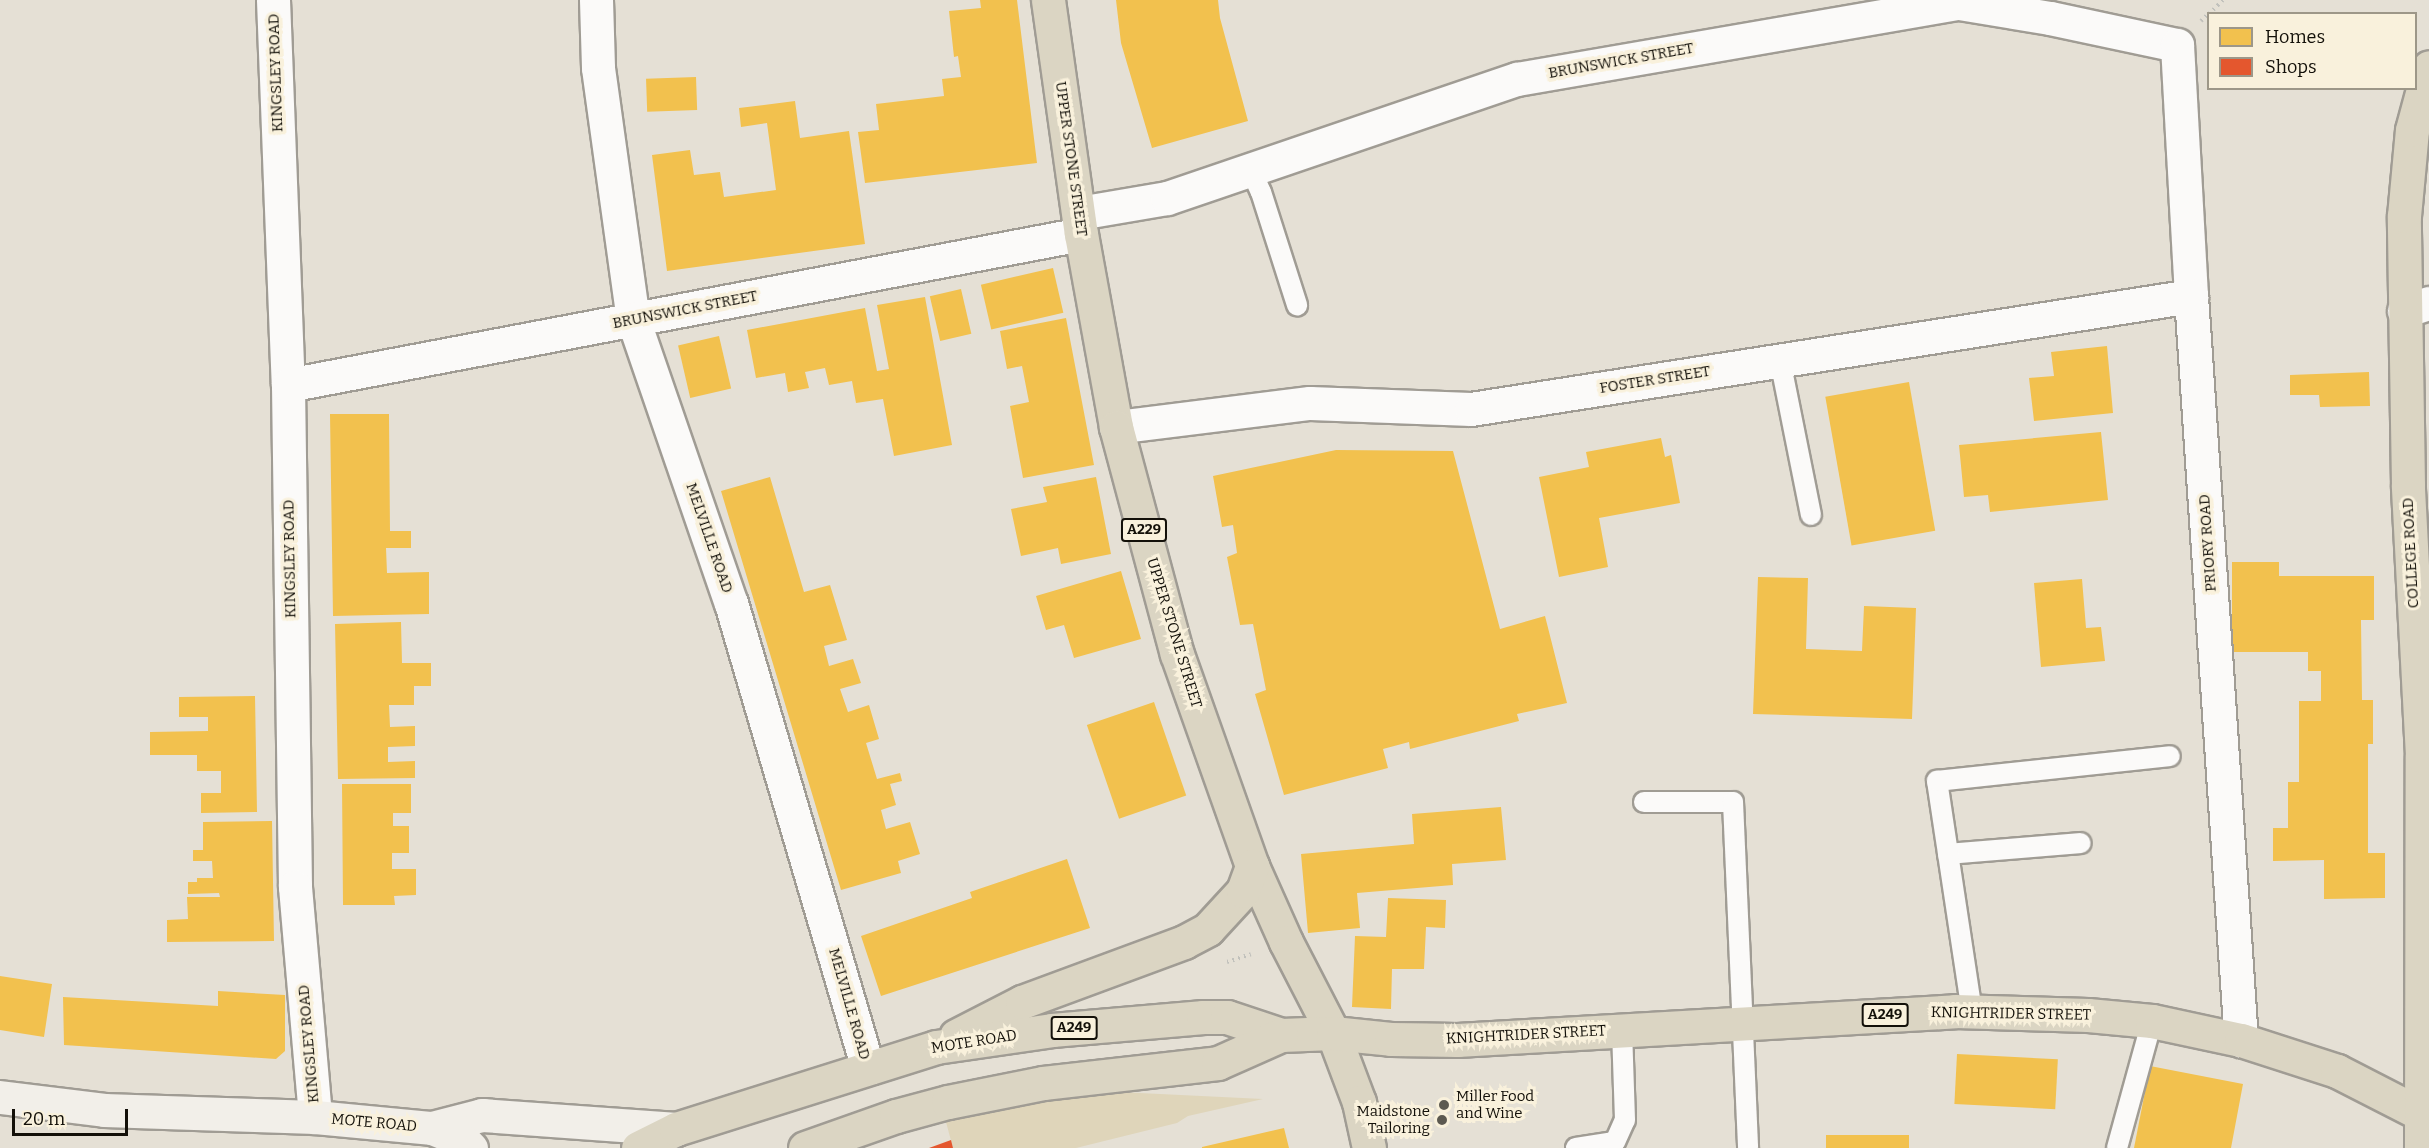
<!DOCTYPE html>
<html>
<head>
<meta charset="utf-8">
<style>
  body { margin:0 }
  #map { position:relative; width:2429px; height:1148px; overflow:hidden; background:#e5e0d5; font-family:Bitter,serif }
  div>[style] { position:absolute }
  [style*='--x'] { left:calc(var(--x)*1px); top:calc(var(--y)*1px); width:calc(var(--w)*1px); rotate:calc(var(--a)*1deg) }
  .green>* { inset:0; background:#dfd5ba }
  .homes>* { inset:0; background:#f2c14e; transform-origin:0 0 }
  .shops>* { inset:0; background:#e4572e }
  .path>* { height:4px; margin-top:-2px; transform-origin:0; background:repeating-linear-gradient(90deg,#c1c1bc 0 1.5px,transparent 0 6px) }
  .roads { filter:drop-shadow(2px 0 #a09c94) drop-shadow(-2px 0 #a09c94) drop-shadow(0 2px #a09c94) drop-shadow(0 -2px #a09c94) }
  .lane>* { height:20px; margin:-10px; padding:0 10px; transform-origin:10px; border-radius:10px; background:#fbfaf9 }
  .street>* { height:33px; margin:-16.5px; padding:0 16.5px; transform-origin:16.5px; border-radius:16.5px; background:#fbfaf9 }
  .secondary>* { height:33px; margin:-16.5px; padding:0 16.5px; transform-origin:16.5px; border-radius:16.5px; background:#f2efe9 }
  .highway>* { height:33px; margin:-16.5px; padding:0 16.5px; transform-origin:16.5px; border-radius:16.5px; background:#dbd5c3 }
  .dots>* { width:16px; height:16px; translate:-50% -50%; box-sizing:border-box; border:3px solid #f9f1dc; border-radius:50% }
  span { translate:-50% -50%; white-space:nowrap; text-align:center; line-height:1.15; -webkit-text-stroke:6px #f9f1dc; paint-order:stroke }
  .shield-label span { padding:2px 4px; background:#f9f1dc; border:2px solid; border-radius:4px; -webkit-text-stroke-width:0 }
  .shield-label { font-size:14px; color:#131009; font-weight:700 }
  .street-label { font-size:15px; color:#131009 }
  .poi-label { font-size:15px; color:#131009 }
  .left { translate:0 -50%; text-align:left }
  .right { translate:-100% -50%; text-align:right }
  .legend { position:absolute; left:2207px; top:12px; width:210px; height:78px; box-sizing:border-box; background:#f9f1dc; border:2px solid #9d9788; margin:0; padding:8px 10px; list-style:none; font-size:18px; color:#131009 }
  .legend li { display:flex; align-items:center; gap:12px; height:30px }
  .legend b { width:30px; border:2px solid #9d9788 }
  .scale { position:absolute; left:12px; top:1109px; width:116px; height:27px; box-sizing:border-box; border:3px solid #131009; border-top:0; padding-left:8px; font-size:18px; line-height:21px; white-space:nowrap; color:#131009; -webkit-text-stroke:4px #f9f1dc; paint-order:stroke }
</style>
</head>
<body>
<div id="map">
  <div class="green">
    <div style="clip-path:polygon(1078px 1090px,1263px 1099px,1188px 1116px,1177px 1123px,1076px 1148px,953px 1148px,943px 1111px)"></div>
  </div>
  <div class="homes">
    <div style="clip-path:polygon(980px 0,1017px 0,1037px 163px,865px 183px,858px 132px,879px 130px,876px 104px,944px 96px,942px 79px,961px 77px,958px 56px,954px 57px,949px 11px,981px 8px)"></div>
    <div style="clip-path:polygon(1116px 0,1218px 0,1220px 18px,1248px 121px,1152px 148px,1121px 43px)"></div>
    <div style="left:696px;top:77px;width:33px;height:50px;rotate:88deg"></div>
    <div style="clip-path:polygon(795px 101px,800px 138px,849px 131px,865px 244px,667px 271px,652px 155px,690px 150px,694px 175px,720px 172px,724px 197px,776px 190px,767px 123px,741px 127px,739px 108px)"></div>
    <div style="left:1053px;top:268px;width:46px;height:74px;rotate:77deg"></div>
    <div style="left:961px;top:289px;width:46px;height:32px;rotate:77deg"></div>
    <div style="clip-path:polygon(925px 297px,952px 445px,894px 456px,883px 399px,856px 403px,852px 381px,829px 385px,825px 368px,805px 372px,809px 388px,788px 392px,785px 373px,756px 378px,747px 330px,865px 308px,877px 371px,889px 369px,877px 305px)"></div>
    <div style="clip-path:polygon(1066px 318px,1094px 465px,1023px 478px,1010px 406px,1029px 402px,1022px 366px,1007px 369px,1000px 331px)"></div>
    <div style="left:719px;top:336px;width:54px;height:42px;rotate:77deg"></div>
    <div style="clip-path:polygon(2107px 346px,2113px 413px,2034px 421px,2029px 378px,2054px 376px,2051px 352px)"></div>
    <div style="clip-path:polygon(2369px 372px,2370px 406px,2320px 407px,2319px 395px,2290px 395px,2290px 375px)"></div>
    <div style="left:1909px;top:382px;width:151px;height:85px;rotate:80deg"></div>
    <div style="clip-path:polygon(330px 414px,389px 414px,390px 531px,411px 531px,411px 548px,386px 548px,387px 573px,429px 572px,429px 614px,333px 616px)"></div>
    <div style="clip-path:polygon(2101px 432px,2108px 500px,1990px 512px,1988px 495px,1964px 497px,1959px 445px)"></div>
    <div style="clip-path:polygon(1661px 438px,1665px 457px,1671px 455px,1680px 503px,1599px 518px,1608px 567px,1559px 577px,1539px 477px,1589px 467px,1586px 452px)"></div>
    <div style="clip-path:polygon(1336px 450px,1453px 451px,1500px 629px,1545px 616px,1567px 703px,1517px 714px,1519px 721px,1410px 749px,1409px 742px,1383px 749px,1388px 768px,1284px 795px,1255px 694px,1266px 690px,1253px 624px,1240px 625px,1227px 557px,1237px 553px,1233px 525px,1222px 527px,1213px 476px)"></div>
    <div style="clip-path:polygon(770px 477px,804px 592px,830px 585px,847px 640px,824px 646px,829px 666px,853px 659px,861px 683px,840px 689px,848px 712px,869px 705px,879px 739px,866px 743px,877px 779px,900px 773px,902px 781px,890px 784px,896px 805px,881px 810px,886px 829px,910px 822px,920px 854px,898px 861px,901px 873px,841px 890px,721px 491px)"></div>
    <div style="clip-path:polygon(1096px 477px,1111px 554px,1061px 564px,1058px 548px,1021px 556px,1011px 509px,1047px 502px,1043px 487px)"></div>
    <div style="clip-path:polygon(2232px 562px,2279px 562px,2279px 576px,2374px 576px,2374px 620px,2361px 620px,2362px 700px,2373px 700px,2373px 744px,2368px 744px,2368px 853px,2385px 853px,2385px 898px,2324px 899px,2324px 860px,2273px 861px,2273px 828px,2288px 828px,2288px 782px,2299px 782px,2299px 701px,2321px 701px,2321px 671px,2308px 671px,2308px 652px,2232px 652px)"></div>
    <div style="clip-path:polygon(1121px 571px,1141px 639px,1074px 658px,1064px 625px,1046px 630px,1036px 596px)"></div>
    <div style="clip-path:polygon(1758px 577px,1808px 578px,1806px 649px,1862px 651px,1864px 606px,1916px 608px,1912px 719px,1753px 714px)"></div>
    <div style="clip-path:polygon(2082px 579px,2086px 628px,2101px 627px,2105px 661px,2041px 667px,2034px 583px)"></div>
    <div style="clip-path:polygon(401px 622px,402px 663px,431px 663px,431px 686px,414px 686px,414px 705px,389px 705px,390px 727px,415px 726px,415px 746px,388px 747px,388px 762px,415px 761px,415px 778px,338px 779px,335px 624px)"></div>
    <div style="clip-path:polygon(255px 696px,257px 812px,201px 813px,201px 793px,221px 793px,221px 771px,197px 771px,197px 755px,150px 755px,150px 732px,208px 731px,208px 717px,179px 717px,179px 697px)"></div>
    <div style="left:1154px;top:702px;width:99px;height:71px;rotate:71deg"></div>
    <div style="clip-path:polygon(342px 784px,411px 784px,411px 813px,393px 813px,393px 826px,409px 826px,409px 853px,392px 853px,392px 869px,416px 869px,416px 895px,394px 896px,395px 905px,343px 905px)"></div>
    <div style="clip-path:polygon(1501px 807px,1506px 860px,1452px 864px,1453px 885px,1357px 893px,1360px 928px,1308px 933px,1301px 854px,1414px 844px,1412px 814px)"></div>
    <div style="clip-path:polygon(272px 821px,274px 941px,167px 942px,167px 920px,188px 919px,187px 897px,220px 897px,219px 893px,188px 894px,188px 882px,197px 882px,197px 878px,213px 878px,212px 861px,193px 861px,193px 850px,203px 850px,203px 822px)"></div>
    <div style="clip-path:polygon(1067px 859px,1090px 928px,881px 996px,861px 936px,972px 898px,970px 892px)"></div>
    <div style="clip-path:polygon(1388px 898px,1446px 900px,1445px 928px,1426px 927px,1424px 969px,1392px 969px,1391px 1009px,1352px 1007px,1355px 936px,1386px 937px)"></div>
    <div style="clip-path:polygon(0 976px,52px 984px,44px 1037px,0 1030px)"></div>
    <div style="clip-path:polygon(218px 991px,285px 995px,285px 1051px,276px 1059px,64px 1045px,63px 997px,218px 1006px)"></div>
    <div style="left:1957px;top:1054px;width:101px;height:50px;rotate:3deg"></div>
    <div style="clip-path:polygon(2150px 1066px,2243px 1084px,2231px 1148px,2134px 1148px)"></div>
    <div style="clip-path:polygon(1284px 1128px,1289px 1148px,1202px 1148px,1202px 1147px)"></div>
    <div style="left:1909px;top:1135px;width:13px;height:83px;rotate:90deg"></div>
  </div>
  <div class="shops">
    <div style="clip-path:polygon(951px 1140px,953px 1148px,929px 1148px)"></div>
  </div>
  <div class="path">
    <div style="--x:2209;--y:14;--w:20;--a:-45"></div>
    <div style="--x:2201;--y:21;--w:10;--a:-45"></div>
    <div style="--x:1227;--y:962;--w:25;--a:-18"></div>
  </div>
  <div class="roads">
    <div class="lane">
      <div style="--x:1251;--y:170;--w:24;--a:66"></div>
      <div style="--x:1261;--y:192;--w:119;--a:72.3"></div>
      <div style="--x:1780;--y:360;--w:158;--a:78.7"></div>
      <div style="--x:1644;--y:802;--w:89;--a:0"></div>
      <div style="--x:1733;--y:802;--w:346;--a:87.5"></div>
      <div style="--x:1948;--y:854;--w:133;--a:-4.7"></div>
      <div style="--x:1972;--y:1012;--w:234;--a:-98.6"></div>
      <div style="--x:1937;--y:781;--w:234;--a:-6.1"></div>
      <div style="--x:1576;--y:1148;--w:39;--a:-9"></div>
      <div style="--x:1615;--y:1142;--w:24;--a:-66"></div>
      <div style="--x:1625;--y:1120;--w:91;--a:-91.9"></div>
      <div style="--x:2117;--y:1148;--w:132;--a:-74.6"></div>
    </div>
    <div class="street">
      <div style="--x:273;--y:0;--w:385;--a:87.8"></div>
      <div style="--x:288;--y:385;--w:502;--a:89.2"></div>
      <div style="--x:295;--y:887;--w:231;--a:85"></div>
      <div style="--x:596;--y:0;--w:68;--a:88.3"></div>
      <div style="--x:598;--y:68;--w:253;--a:82.1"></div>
      <div style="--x:633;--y:319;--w:300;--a:71"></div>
      <div style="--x:731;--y:603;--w:485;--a:73.6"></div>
      <div style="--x:1079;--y:213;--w:89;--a:-9.7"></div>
      <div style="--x:1167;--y:198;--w:370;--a:-18.8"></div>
      <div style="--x:1517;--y:79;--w:448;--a:-9.8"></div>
      <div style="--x:1959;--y:3;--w:92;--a:9.4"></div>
      <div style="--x:2050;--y:18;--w:130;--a:12"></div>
      <div style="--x:2177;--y:45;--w:251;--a:86.8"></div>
      <div style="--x:2191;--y:296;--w:746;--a:86.16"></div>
      <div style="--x:2404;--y:311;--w:26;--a:-18"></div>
      <div style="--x:288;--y:385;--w:807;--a:-10.78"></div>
      <div style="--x:1116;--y:427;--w:195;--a:-7.1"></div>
      <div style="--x:1310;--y:403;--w:161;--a:2.1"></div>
      <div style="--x:1471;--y:409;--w:729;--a:-8.92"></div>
    </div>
    <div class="secondary">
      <div style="--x:0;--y:1097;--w:105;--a:7.1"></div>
      <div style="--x:104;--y:1110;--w:211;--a:1.9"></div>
      <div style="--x:315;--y:1117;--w:118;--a:5.4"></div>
      <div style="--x:432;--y:1128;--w:35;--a:22"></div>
      <div style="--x:464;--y:1141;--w:10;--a:45"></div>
      <div style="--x:432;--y:1128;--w:52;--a:-14.6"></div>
      <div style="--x:482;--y:1115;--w:195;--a:4.1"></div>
    </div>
    <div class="highway">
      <div style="--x:1048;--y:0;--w:236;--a:82"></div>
      <div style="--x:1081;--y:234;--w:196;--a:79.7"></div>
      <div style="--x:1116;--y:427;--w:235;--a:75"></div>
      <div style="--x:1177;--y:654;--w:225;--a:70.5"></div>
      <div style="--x:1252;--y:866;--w:83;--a:65.9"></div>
      <div style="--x:1286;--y:942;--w:102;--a:62.7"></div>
      <div style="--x:1333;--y:1033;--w:74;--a:69.4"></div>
      <div style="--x:1359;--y:1102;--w:47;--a:77.7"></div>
      <div style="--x:956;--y:1036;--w:74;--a:-27.3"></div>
      <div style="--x:1022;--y:1002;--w:173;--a:-20.3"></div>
      <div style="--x:1184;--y:942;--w:27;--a:-28"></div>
      <div style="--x:1208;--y:929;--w:52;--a:-47.4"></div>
      <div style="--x:1243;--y:891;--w:27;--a:-70"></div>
      <div style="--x:638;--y:1148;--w:42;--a:-26.6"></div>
      <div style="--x:676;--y:1129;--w:273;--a:-17.5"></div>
      <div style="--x:936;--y:1047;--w:117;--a:-8.3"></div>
      <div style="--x:1052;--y:1030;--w:152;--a:-4.9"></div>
      <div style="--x:1203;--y:1017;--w:24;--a:0"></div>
      <div style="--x:1227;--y:1017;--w:57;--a:18.4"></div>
      <div style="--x:1281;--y:1035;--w:52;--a:-2.2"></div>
      <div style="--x:1333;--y:1033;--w:58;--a:5.9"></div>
      <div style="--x:1391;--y:1039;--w:66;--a:0.9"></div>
      <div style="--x:1457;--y:1040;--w:499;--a:-3.3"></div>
      <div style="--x:1955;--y:1011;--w:133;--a:1.7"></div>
      <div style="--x:2088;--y:1015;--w:64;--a:5.4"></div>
      <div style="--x:2152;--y:1021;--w:91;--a:12.1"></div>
      <div style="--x:2241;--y:1040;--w:101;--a:17.9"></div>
      <div style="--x:2337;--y:1071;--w:94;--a:27.1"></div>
      <div style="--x:805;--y:1148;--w:96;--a:-19.4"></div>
      <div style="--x:896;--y:1116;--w:54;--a:-15.1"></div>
      <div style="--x:948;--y:1102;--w:97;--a:-11.3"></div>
      <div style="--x:1043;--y:1083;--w:176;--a:-6.5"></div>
      <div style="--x:1218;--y:1063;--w:69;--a:-24"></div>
      <div style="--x:2421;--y:1148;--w:392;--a:-89.9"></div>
      <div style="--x:2422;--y:756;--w:271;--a:-93"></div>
      <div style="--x:2408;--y:485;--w:269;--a:-90.9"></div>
      <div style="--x:2404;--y:216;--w:86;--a:-84.7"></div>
      <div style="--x:2412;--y:130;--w:65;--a:-74.9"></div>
    </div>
  </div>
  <div class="dots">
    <div style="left:1444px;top:1105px;background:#5c5950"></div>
    <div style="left:1442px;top:1120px;background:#5c5950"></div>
  </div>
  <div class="shield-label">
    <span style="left:1144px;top:530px">A229</span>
    <span style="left:1885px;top:1015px">A249</span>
    <span style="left:1074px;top:1028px">A249</span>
  </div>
  <div class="street-label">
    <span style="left:1621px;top:61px;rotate:-10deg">BRUNSWICK STREET</span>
    <span style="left:276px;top:73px;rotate:-92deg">KINGSLEY ROAD</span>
    <span style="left:1071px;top:159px;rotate:82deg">UPPER STONE STREET</span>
    <span style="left:685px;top:310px;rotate:-11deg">BRUNSWICK STREET</span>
    <span style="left:1655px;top:380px;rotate:-9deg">FOSTER STREET</span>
    <span style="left:709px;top:538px;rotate:71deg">MELVILLE ROAD</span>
    <span style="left:2208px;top:543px;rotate:-94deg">PRIORY ROAD</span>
    <span style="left:2411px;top:553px;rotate:-93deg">COLLEGE ROAD</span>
    <span style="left:290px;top:559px;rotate:-91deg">KINGSLEY ROAD</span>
    <span style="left:1174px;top:633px;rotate:73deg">UPPER STONE STREET</span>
    <span style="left:849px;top:1004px;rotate:74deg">MELVILLE ROAD</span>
    <span style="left:2011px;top:1014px;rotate:1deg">KNIGHTRIDER STREET</span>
    <span style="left:1526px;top:1035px;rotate:-3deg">KNIGHTRIDER STREET</span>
    <span style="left:974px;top:1042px;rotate:-9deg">MOTE ROAD</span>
    <span style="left:309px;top:1044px;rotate:-95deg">KINGSLEY ROAD</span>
    <span style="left:374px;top:1123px;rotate:5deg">MOTE ROAD</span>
  </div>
  <div class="poi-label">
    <span class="left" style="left:1456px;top:1105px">Miller Food<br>and Wine</span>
    <span class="right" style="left:1430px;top:1120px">Maidstone<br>Tailoring</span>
  </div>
  <ul class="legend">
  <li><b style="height:16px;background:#f2c14e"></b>Homes</li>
  <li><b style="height:16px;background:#e4572e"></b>Shops</li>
  </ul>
  <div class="scale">20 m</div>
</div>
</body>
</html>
